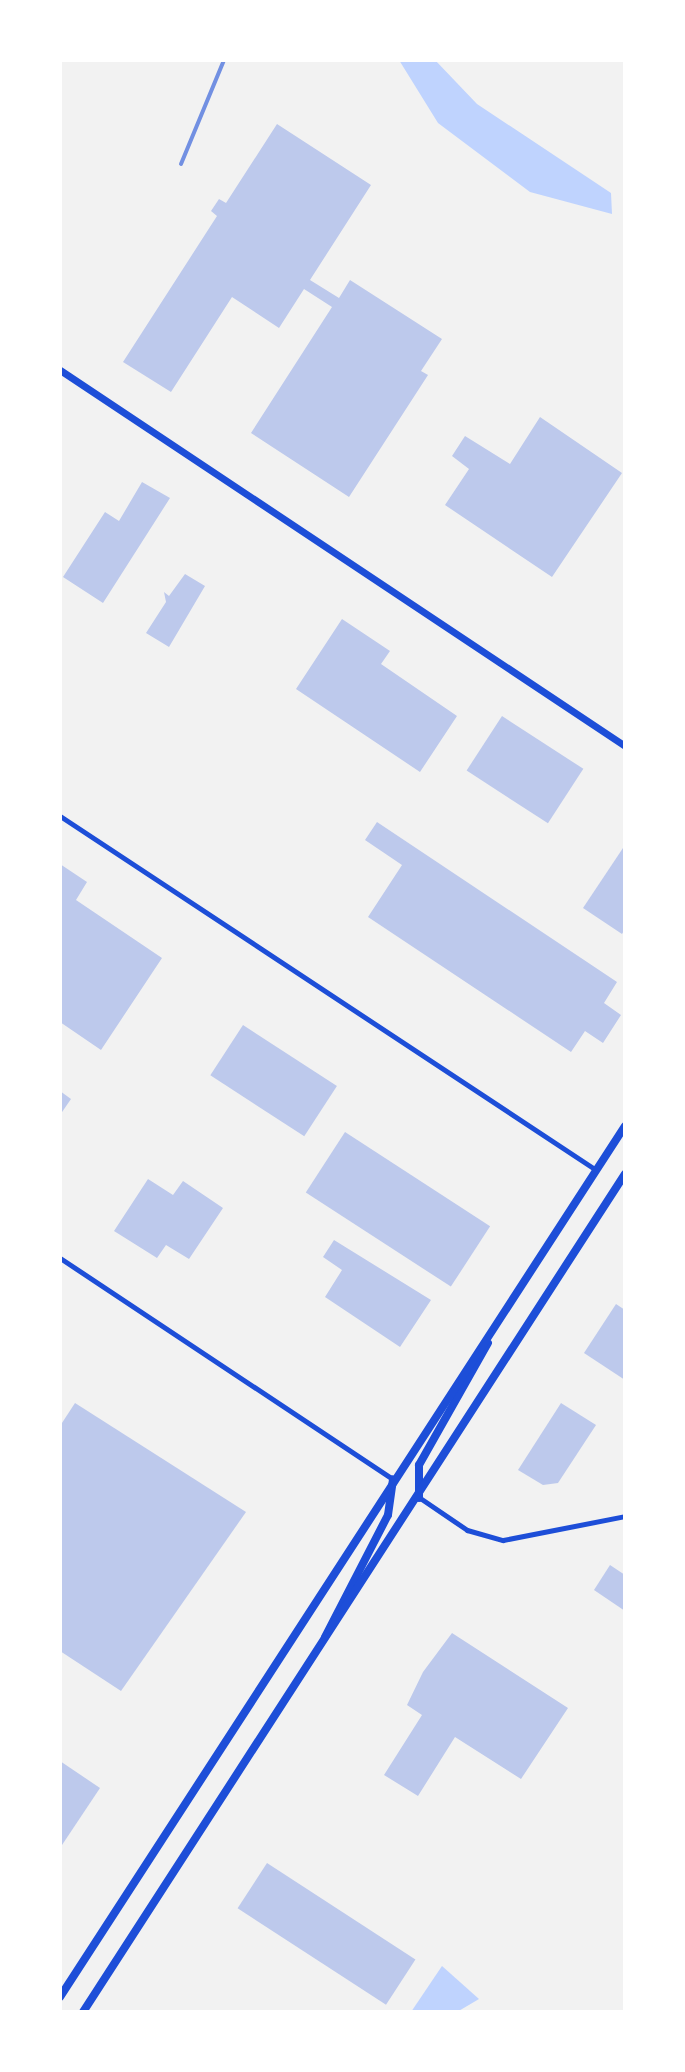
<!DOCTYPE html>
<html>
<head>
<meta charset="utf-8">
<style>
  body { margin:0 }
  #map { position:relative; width:685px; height:2072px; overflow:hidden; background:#f2f2f2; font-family:Poppins,sans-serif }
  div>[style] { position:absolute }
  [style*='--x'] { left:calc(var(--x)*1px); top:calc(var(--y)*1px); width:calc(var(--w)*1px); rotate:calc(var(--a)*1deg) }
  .water>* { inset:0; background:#bfd3fe }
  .building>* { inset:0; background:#bdc9ec; transform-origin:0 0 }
  .minor>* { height:5px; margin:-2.5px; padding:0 2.5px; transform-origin:2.5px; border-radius:2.5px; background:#1d4ed8 }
  .tertiary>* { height:7px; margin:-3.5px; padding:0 3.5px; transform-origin:3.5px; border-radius:3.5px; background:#1d4ed8 }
  .primary>* { height:8px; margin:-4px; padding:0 4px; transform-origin:4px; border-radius:4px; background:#1d4ed8 }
  .rail>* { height:4px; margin:-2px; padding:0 2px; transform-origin:2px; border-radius:2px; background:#7290e2 }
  span { translate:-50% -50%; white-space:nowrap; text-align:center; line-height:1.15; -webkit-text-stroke:8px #fff; paint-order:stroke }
  .frame { position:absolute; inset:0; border:62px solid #fff; pointer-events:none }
</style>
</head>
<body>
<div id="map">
  <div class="water">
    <div style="clip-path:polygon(399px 60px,435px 60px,477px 104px,611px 193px,612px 214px,530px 192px,438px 123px)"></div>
    <div style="clip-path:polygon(442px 1966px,479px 1999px,457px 2012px,411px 2012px)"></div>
  </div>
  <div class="building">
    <div style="clip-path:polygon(277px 124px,371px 185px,310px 280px,339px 298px,350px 280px,442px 339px,421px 371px,428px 375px,349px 497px,251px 433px,332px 307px,304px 289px,279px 328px,232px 297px,171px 392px,123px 362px,217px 216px,211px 211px,219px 199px,226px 203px)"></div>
    <div style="clip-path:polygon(540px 417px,622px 473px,552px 577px,445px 505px,469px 469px,452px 456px,465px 436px,510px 464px)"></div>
    <div style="clip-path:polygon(142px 482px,170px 498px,103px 603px,63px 577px,105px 512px,119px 521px)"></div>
    <div style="clip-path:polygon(185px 574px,205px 586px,169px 647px,146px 633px,166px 602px,164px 592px,169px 596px)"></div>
    <div style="clip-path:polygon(342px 619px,390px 651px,381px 664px,457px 716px,420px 772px,296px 689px)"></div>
    <div style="left:502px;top:716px;width:97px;height:65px;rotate:33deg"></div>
    <div style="clip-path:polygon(377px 822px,617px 982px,604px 1003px,621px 1015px,603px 1043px,585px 1031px,571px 1052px,368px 917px,402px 865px,365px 840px)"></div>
    <div style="clip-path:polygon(625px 845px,625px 929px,622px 934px,583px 908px)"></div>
    <div style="clip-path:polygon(60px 864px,87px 882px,76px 900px,162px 958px,101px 1050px,60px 1022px)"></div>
    <div style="left:243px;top:1025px;width:112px;height:60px;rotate:33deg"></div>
    <div style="clip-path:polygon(60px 1091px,71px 1099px,60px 1115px)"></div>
    <div style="left:345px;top:1132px;width:173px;height:72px;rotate:33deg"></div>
    <div style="clip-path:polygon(148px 1179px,173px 1195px,183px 1181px,223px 1208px,189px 1259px,166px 1245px,157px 1258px,114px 1231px)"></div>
    <div style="clip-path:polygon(334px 1240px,431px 1300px,400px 1347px,325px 1297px,342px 1270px,323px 1257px)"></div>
    <div style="clip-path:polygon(616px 1304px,625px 1310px,625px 1380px,584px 1353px)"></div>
    <div style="clip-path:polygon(75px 1403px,246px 1512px,121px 1691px,60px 1651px,60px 1426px)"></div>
    <div style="clip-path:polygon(561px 1403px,596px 1425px,558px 1483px,543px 1485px,518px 1470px)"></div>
    <div style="clip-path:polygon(610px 1565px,625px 1575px,625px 1611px,594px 1590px)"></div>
    <div style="clip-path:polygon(452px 1633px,568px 1708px,521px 1779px,455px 1737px,418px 1796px,384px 1775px,422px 1715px,407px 1705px,423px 1672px)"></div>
    <div style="clip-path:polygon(60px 1761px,100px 1788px,60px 1848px)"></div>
    <div style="left:267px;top:1863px;width:177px;height:54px;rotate:33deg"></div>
  </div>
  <div class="minor">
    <div style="--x:60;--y:816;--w:642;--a:33.44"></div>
    <div style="--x:60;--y:1258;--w:400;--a:33.6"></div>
    <div style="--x:420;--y:1498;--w:57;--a:34.2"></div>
    <div style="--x:467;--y:1530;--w:37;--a:16"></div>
    <div style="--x:503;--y:1540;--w:124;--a:-11.1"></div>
  </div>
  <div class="tertiary">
    <div style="--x:60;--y:370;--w:679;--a:33.64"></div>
  </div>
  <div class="primary">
    <div style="--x:419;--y:1498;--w:33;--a:-90"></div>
    <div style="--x:419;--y:1465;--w:140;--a:-60.5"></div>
    <div style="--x:325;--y:1637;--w:137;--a:-62.7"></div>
    <div style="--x:388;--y:1515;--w:36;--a:-82"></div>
    <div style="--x:60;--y:1997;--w:1038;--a:-57.03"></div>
    <div style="--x:83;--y:2012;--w:998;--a:-57.11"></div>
  </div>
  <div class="rail">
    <div style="--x:181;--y:164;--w:113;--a:-67.5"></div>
  </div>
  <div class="frame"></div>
</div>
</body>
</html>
